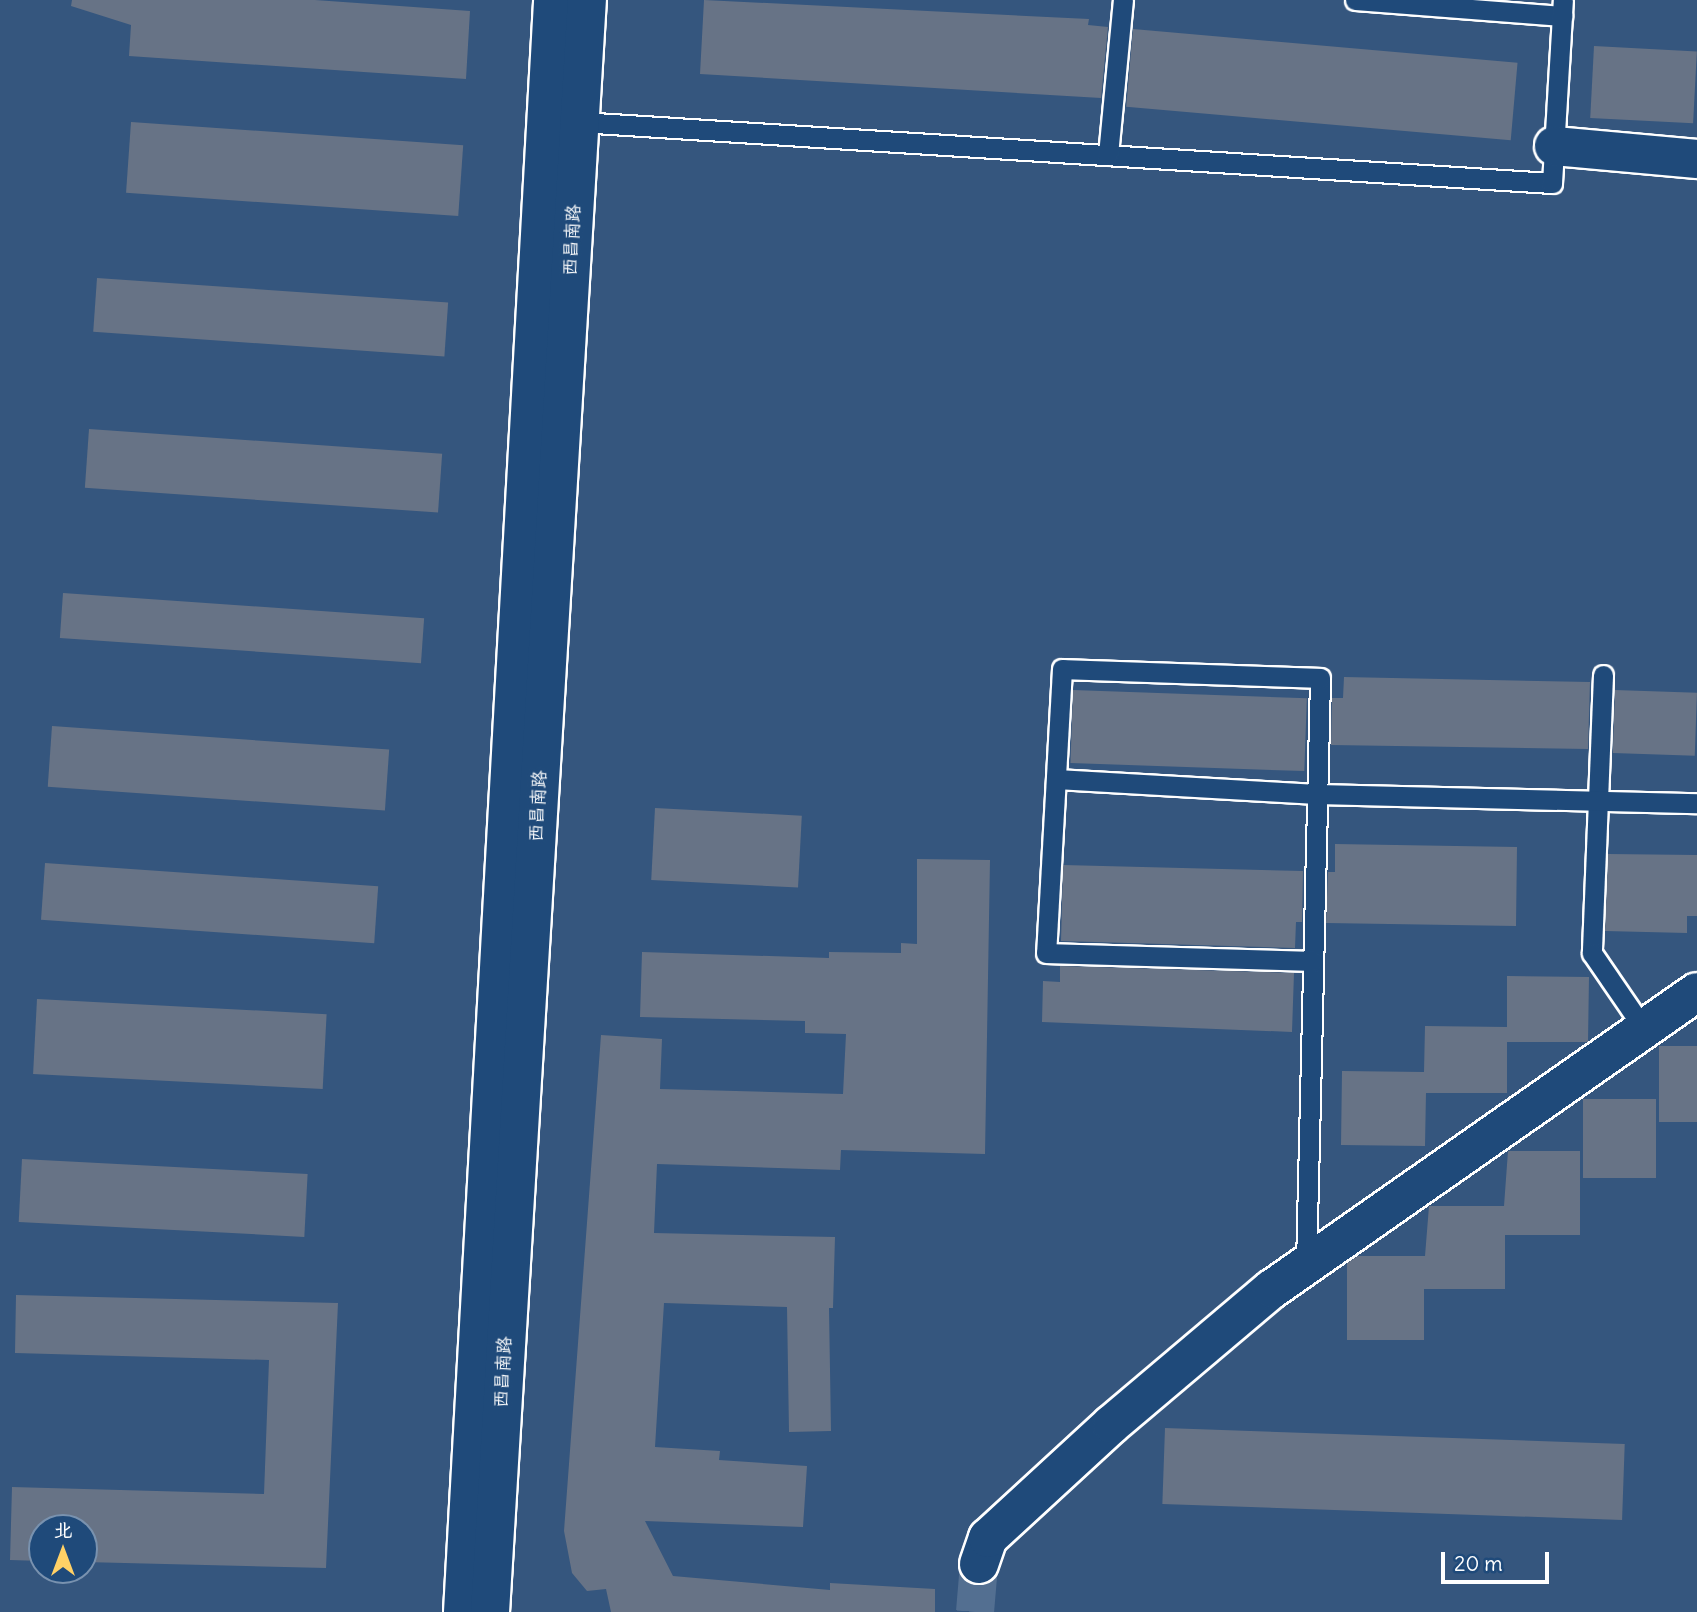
<!DOCTYPE html>
<html>
<head>
<meta charset="utf-8">
<style>
  body { margin:0 }
  #map { position:relative; width:1697px; height:1612px; overflow:hidden; background:#35567e; font-family:Delius,"LXGW WenKai TC",sans-serif }
  div>[style] { position:absolute }
  [style*='--x'] { left:calc(var(--x)*1px); top:calc(var(--y)*1px); width:calc(var(--w)*1px); rotate:calc(var(--a)*1deg) }
  .building>* { inset:0; background:#677386; transform-origin:0 0 }
  .street-tunnel>* { height:38px; margin-top:-19px; transform-origin:0; background:repeating-linear-gradient(90deg,#536f91 0 38px,transparent 0 57px) }
  .roads { filter:drop-shadow(2px 0 #fff) drop-shadow(-2px 0 #fff) drop-shadow(0 2px #fff) drop-shadow(0 -2px #fff) }
  .lane>* { height:19px; margin:-9.5px; padding:0 9.5px; transform-origin:9.5px; border-radius:9.5px; background:#1f4a7a }
  .street>* { height:38px; margin:-19px; padding:0 19px; transform-origin:19px; border-radius:19px; background:#1f4a7a }
  .secondary>* { height:38px; margin:-19px; padding:0 19px; transform-origin:19px; border-radius:19px; background:#1f4a7a }
  span { translate:-50% -50%; white-space:nowrap; text-align:center; line-height:1.15; -webkit-text-stroke:7px #1f4a7a; paint-order:stroke }
  .street-label { font-size:18px; color:#fff }
  .north { position:absolute; left:28px; top:1514px; width:70px; height:70px; box-sizing:border-box; background:#1f4a7a; border:2px solid #7992af; border-radius:50%; rotate:0deg; font-size:19px; font-weight:700; line-height:28px; text-align:center; color:#fff }
  .north::after { content:''; display:block; margin:auto; width:24px; height:32px; background:#ffd166; clip-path:polygon(50% 0,100% 100%,50% 72%,0 100%) }
  .scale { position:absolute; left:1441px; top:1552px; width:108px; height:32px; box-sizing:border-box; border:4px solid #fff; border-top:0; padding-left:9px; font-size:21px; line-height:24px; white-space:nowrap; color:#fff; -webkit-text-stroke:5px #1f4a7a; paint-order:stroke }
</style>
</head>
<body>
<div id="map">
  <div class="building">
    <div style="clip-path:polygon(72px 0,315px 0,470px 11px,466px 79px,129px 56px,131px 25px,71px 6px)"></div>
    <div style="clip-path:polygon(704px 0,1089px 19px,1088px 25px,1108px 27px,1101px 98px,700px 74px)"></div>
    <div style="left:1133px;top:29px;width:386px;height:78px;rotate:5deg"></div>
    <div style="left:1594px;top:46px;width:103px;height:72px;rotate:3deg"></div>
    <div style="left:131px;top:122px;width:333px;height:71px;rotate:4deg"></div>
    <div style="left:97px;top:278px;width:352px;height:54px;rotate:4deg"></div>
    <div style="left:89px;top:429px;width:354px;height:59px;rotate:4deg"></div>
    <div style="left:63px;top:593px;width:362px;height:45px;rotate:4deg"></div>
    <div style="clip-path:polygon(1344px 677px,1590px 682px,1588px 749px,1331px 745px,1332px 698px,1343px 698px)"></div>
    <div style="left:1073px;top:690px;width:234px;height:73px;rotate:2deg"></div>
    <div style="left:1615px;top:690px;width:82px;height:63px;rotate:2deg"></div>
    <div style="left:52px;top:726px;width:338px;height:61px;rotate:4deg"></div>
    <div style="left:655px;top:808px;width:147px;height:72px;rotate:3deg"></div>
    <div style="clip-path:polygon(1335px 844px,1517px 847px,1516px 926px,1326px 923px,1328px 872px,1335px 872px)"></div>
    <div style="clip-path:polygon(1608px 854px,1697px 855px,1697px 916px,1687px 916px,1687px 933px,1605px 931px)"></div>
    <div style="clip-path:polygon(917px 859px,990px 860px,985px 1154px,841px 1150px,840px 1170px,657px 1164px,654px 1233px,835px 1237px,833px 1308px,829px 1308px,831px 1431px,789px 1432px,787px 1307px,664px 1303px,655px 1447px,720px 1451px,719px 1460px,807px 1466px,803px 1527px,645px 1521px,673px 1576px,830px 1590px,830px 1583px,935px 1589px,935px 1612px,611px 1612px,606px 1589px,587px 1591px,572px 1573px,564px 1531px,601px 1035px,662px 1039px,660px 1089px,843px 1094px,846px 1034px,805px 1033px,805px 1021px,640px 1017px,642px 952px,829px 958px,829px 952px,901px 953px,901px 943px,917px 944px)"></div>
    <div style="left:45px;top:863px;width:334px;height:57px;rotate:4deg"></div>
    <div style="clip-path:polygon(1063px 865px,1303px 871px,1302px 922px,1296px 922px,1295px 948px,1061px 941px)"></div>
    <div style="clip-path:polygon(1060px 966px,1294px 973px,1292px 1032px,1042px 1022px,1043px 981px,1060px 982px)"></div>
    <div style="clip-path:polygon(1507px 976px,1589px 977px,1588px 1042px,1507px 1042px,1507px 1093px,1426px 1093px,1425px 1146px,1341px 1145px,1342px 1071px,1424px 1072px,1425px 1026px,1507px 1027px)"></div>
    <div style="left:37px;top:999px;width:290px;height:75px;rotate:3deg"></div>
    <div style="left:1659px;top:1046px;width:38px;height:76px"></div>
    <div style="left:1583px;top:1099px;width:73px;height:79px"></div>
    <div style="clip-path:polygon(1508px 1151px,1580px 1151px,1580px 1235px,1505px 1235px,1505px 1289px,1424px 1289px,1424px 1340px,1347px 1340px,1347px 1263px,1358px 1256px,1425px 1256px,1429px 1206px,1504px 1206px)"></div>
    <div style="left:22px;top:1159px;width:286px;height:63px;rotate:3deg"></div>
    <div style="clip-path:polygon(16px 1295px,338px 1303px,326px 1568px,84px 1562px,84px 1528px,42px 1528px,42px 1561px,10px 1560px,12px 1487px,264px 1494px,269px 1360px,15px 1353px)"></div>
    <div style="left:1165px;top:1428px;width:460px;height:76px;rotate:2deg"></div>
  </div>
  <div class="street-tunnel">
    <div style="--x:975;--y:1612;--w:48;--a:-85.2"></div>
  </div>
  <div class="roads">
    <div class="lane">
      <div style="--x:1355;--y:0;--w:208;--a:4.4"></div>
      <div style="--x:579;--y:122;--w:975;--a:3.59"></div>
      <div style="--x:1552;--y:183;--w:183;--a:-86.6"></div>
      <div style="--x:1108;--y:155;--w:156;--a:-84.5"></div>
      <div style="--x:1603;--y:675;--w:278;--a:92.3"></div>
      <div style="--x:1592;--y:953;--w:92;--a:55.6"></div>
      <div style="--x:1056;--y:779;--w:261;--a:3.3"></div>
      <div style="--x:1317;--y:794;--w:380;--a:1.4"></div>
      <div style="--x:1306;--y:1265;--w:587;--a:-88.63"></div>
      <div style="--x:1320;--y:678;--w:258;--a:-178"></div>
      <div style="--x:1062;--y:669;--w:284;--a:93.2"></div>
      <div style="--x:1046;--y:953;--w:267;--a:1.7"></div>
    </div>
    <div class="street">
      <div style="--x:1554;--y:146;--w:144;--a:5.2"></div>
      <div style="--x:979;--y:1564;--w:28;--a:-71"></div>
      <div style="--x:988;--y:1538;--w:168;--a:-42.6"></div>
      <div style="--x:1112;--y:1424;--w:209;--a:-40.2"></div>
      <div style="--x:1272;--y:1289;--w:518;--a:-34.95"></div>
    </div>
    <div class="secondary">
      <div style="--x:463;--y:1612;--w:1615;--a:-86.8"></div>
      <div style="--x:490;--y:1612;--w:1615;--a:-86.56"></div>
    </div>
  </div>
  <div class="street-label">
    <span style="left:572px;top:240px;rotate:-87deg">西昌南路</span>
    <span style="left:538px;top:806px;rotate:-87deg">西昌南路</span>
    <span style="left:503px;top:1372px;rotate:-87deg">西昌南路</span>
  </div>
  <div class="north">北</div>
  <div class="scale">20 m</div>
</div>
</body>
</html>
